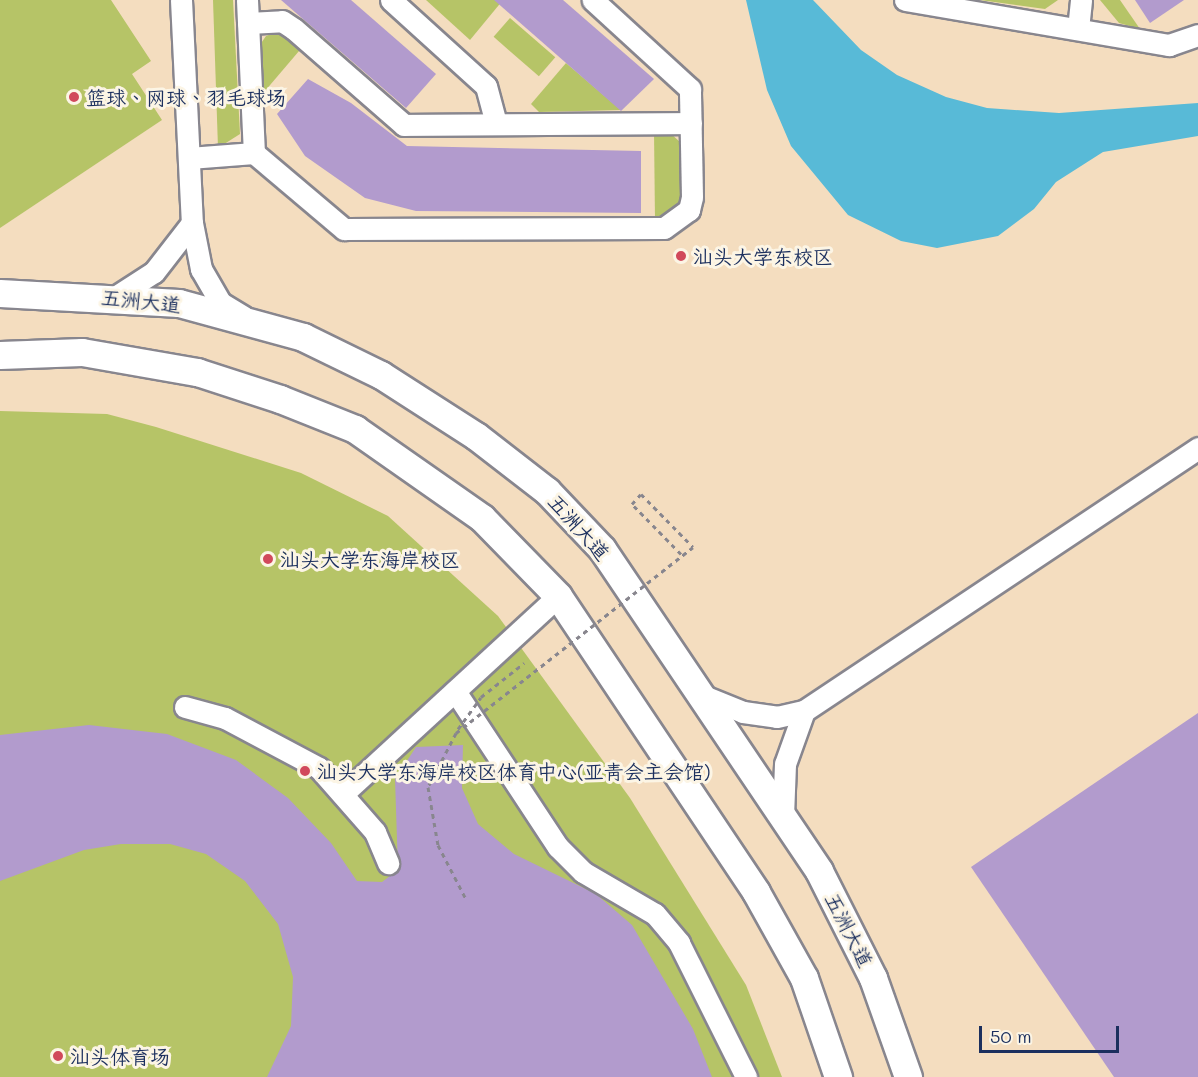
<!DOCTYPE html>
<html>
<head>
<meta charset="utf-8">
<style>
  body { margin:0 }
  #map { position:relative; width:1198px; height:1077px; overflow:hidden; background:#f4ddbf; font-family:Mali,"LXGW WenKai TC",sans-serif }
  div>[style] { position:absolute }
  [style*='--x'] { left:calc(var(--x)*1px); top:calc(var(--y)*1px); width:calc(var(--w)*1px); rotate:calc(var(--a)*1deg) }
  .green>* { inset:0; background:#b6c467; transform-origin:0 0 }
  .water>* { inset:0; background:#58bad7 }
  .building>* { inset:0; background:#b29bcd }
  .path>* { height:3px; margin-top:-1.5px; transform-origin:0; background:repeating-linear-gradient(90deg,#88868e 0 4.5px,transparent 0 9px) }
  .roads { filter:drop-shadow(2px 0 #88868e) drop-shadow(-2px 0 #88868e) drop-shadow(0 2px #88868e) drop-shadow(0 -2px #88868e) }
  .minor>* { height:21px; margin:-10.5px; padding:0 10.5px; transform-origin:10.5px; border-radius:10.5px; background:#fff }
  .major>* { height:27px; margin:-13.5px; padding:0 13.5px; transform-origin:13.5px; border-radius:13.5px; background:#fff }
  .path-bridge>* { height:3px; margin-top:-1.5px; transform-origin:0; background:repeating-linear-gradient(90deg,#88868e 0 4.5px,transparent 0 9px) }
  .dots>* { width:16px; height:16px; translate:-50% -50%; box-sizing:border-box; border:3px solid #fcf5e5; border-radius:50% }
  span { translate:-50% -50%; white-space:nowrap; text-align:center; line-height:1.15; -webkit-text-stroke:6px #fcf5e5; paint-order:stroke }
  .poi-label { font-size:20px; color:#1b2f5e }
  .left { translate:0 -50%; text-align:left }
  .street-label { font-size:20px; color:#1b2f5e }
  .scale { position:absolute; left:979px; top:1026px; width:140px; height:27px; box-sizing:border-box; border:3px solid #1b2f5e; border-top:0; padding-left:8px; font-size:18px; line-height:21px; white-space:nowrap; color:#1b2f5e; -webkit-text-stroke:4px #fcf5e5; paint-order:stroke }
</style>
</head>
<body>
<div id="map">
  <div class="green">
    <div style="clip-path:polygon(0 0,111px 0,151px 61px,132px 74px,162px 120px,0 228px)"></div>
    <div style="clip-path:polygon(213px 0,233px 0,240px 134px,218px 148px)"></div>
    <div style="clip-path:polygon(426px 0,503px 0,470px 40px)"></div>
    <div style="clip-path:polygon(980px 0,1058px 0,1045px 9px)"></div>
    <div style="clip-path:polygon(1100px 0,1120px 0,1140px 29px,1119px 23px)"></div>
    <div style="left:510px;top:18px;width:60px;height:25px;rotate:41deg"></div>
    <div style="clip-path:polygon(280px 31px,305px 44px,259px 98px,255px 52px,266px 36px)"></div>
    <div style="clip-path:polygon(566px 63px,621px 110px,539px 112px,531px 104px)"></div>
    <div style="clip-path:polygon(654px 131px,668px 131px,681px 143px,683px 203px,672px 215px,655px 221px)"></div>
    <div style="clip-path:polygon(0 411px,107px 414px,156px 427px,301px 473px,388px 516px,498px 616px,630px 798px,746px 985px,782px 1077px,0 1077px)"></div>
  </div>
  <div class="water">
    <div style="clip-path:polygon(746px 0,813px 0,861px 50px,897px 75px,946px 97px,987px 108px,1059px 113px,1198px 103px,1198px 136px,1103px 152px,1056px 182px,1034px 209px,998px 236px,937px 248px,901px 241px,848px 215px,791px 146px,767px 90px)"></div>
  </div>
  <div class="building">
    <div style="clip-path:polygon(281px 0,351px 0,436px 74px,406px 108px)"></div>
    <div style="clip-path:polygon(494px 0,563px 0,654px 79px,621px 111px)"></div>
    <div style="clip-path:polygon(1135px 0,1184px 0,1150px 23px)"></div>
    <div style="clip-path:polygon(308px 79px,351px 103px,407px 146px,641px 151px,641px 213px,416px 211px,365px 198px,305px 156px,277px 114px)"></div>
    <div style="clip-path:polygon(1198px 713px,1198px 1077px,1114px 1077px,971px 867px)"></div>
    <div style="clip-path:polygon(89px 725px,167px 734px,236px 760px,288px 798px,331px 843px,357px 881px,382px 882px,398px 870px,395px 779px,416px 747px,463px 745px,462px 788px,478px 824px,514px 854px,596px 894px,632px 925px,693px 1029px,712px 1077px,267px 1077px,291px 1026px,293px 977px,278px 924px,245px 881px,206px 854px,170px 844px,121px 844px,84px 850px,0 881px,0 735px)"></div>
  </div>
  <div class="path">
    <div style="--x:681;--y:554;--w:70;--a:-134.4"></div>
    <div style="--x:632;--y:504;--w:13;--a:-48"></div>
    <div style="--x:641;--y:494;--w:74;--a:45.5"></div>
    <div style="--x:481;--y:697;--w:55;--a:-38.3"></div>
    <div style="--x:456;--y:733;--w:61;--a:117.4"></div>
    <div style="--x:428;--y:787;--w:59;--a:80.2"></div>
    <div style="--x:438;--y:845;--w:61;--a:62.6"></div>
  </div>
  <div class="roads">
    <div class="minor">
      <div style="--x:181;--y:0;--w:223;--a:87.2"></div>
      <div style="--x:192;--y:223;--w:47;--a:78.9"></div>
      <div style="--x:201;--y:269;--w:39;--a:60"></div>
      <div style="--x:221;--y:303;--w:26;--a:31"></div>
      <div style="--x:247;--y:0;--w:153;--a:87.4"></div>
      <div style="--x:391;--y:0;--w:128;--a:42.2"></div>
      <div style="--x:486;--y:86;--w:39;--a:75"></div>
      <div style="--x:905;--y:0;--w:268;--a:9.7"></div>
      <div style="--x:1169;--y:45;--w:31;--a:-19"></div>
      <div style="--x:248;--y:23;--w:34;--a:-3"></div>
      <div style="--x:282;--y:21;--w:14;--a:34"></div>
      <div style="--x:294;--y:29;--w:146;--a:41.1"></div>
      <div style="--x:404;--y:125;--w:287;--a:-0.4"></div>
      <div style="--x:1078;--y:29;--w:29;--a:-84"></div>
      <div style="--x:189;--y:158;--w:65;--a:-4.4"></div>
      <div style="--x:254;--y:153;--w:118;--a:40.2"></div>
      <div style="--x:344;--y:229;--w:320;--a:-0.2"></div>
      <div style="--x:664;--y:228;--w:31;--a:-36"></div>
      <div style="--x:689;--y:210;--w:13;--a:-77"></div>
      <div style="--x:692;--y:197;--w:108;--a:-91.1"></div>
      <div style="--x:690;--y:89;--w:132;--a:-137.5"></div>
      <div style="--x:115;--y:297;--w:46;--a:-32.7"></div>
      <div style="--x:154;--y:272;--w:62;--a:-52.2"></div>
      <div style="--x:455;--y:691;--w:187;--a:56.6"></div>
      <div style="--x:558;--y:847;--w:35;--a:45"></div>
      <div style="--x:583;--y:872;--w:83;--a:30.3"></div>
      <div style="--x:655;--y:914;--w:38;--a:50"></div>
      <div style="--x:679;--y:943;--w:150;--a:63.4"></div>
      <div style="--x:706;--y:697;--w:40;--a:22"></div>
      <div style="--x:743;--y:712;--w:34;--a:8"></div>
      <div style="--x:777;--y:717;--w:28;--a:-13"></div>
      <div style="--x:804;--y:711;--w:474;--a:-33.7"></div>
      <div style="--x:185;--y:707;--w:41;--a:15.4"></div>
      <div style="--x:225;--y:718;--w:106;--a:28"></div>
      <div style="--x:319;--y:768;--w:85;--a:48.8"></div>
      <div style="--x:375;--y:832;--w:34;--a:67"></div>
      <div style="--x:345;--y:792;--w:289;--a:-42.6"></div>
      <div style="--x:783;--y:816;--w:52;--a:-87.8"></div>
      <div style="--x:785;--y:764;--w:56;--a:-70.3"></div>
    </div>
    <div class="major">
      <div style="--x:0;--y:293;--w:179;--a:3.2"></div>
      <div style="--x:179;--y:303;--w:129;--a:15.3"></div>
      <div style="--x:303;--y:337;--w:87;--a:26"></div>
      <div style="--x:381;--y:375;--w:113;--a:32.7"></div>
      <div style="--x:476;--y:436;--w:90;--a:37.8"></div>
      <div style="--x:547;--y:491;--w:80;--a:46.5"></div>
      <div style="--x:602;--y:549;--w:388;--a:56"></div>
      <div style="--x:819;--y:871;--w:120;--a:63.2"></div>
      <div style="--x:873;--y:978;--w:105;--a:70.5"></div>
      <div style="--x:0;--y:355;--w:82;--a:-2.1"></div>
      <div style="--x:82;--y:352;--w:117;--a:9.9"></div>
      <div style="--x:197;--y:372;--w:87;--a:18"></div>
      <div style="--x:280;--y:399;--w:81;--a:21.8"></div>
      <div style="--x:355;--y:429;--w:155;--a:35"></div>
      <div style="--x:482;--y:518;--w:109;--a:45.7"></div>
      <div style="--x:558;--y:596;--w:356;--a:56.2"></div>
      <div style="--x:756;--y:892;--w:98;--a:60.8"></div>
      <div style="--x:804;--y:978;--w:105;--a:71"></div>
    </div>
  </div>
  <div class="path-bridge">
    <div style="--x:458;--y:729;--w:39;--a:-54"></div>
    <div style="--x:456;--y:733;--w:301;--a:-38.1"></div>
  </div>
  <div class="dots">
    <div style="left:74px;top:97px;background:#d1495b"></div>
    <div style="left:681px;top:256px;background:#d1495b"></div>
    <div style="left:268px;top:559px;background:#d1495b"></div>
    <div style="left:305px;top:771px;background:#d1495b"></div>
    <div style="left:58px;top:1056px;background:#d1495b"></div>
  </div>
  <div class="poi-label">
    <span class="left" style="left:86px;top:97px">篮球、网球、羽毛球场</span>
    <span class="left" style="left:693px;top:256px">汕头大学东校区</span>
    <span class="left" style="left:280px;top:559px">汕头大学东海岸校区</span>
    <span class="left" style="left:317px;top:771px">汕头大学东海岸校区体育中心(亚青会主会馆)</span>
    <span class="left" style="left:70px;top:1056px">汕头体育场</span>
  </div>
  <div class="street-label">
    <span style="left:141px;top:301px;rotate:6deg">五洲大道</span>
    <span style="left:579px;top:527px;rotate:48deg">五洲大道</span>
    <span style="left:849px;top:930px;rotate:63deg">五洲大道</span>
  </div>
  <div class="scale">50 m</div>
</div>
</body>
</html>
